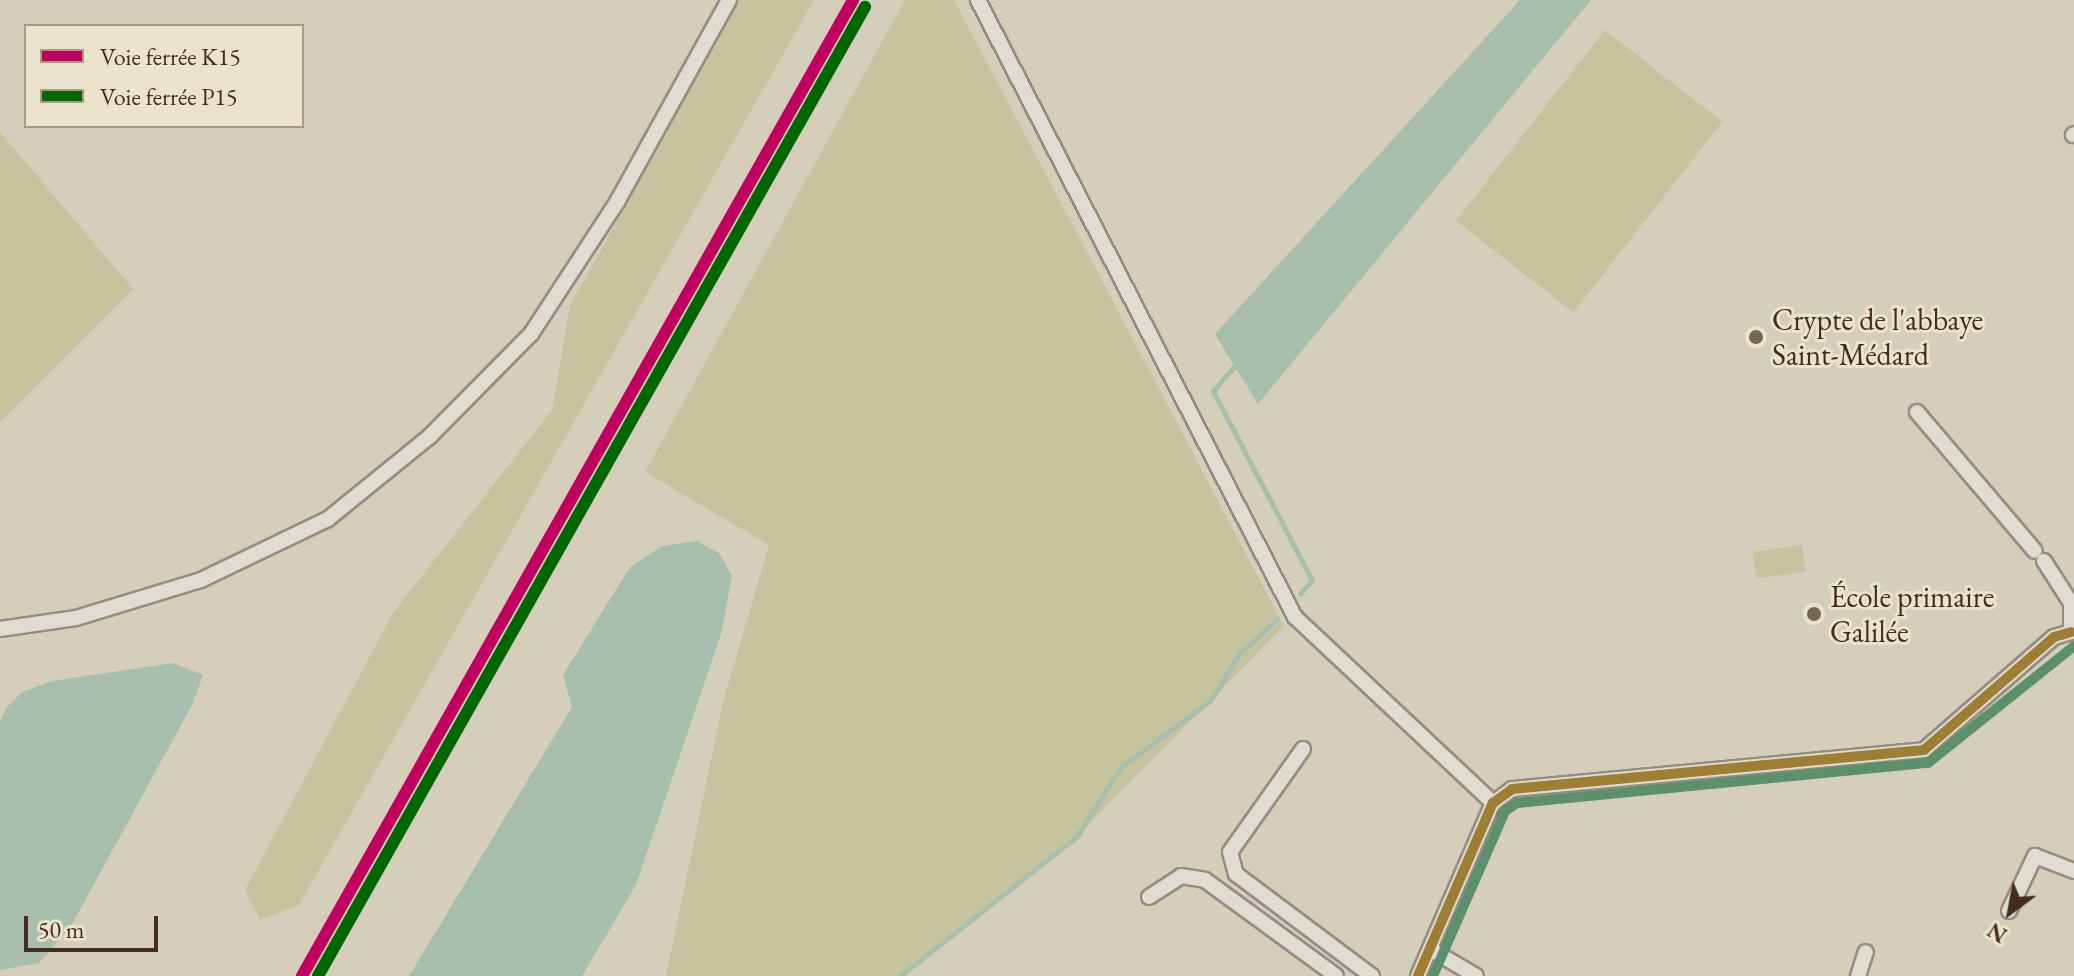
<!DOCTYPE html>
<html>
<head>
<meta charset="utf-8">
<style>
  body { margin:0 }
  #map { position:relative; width:2074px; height:976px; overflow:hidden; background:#d5cebb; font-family:"EB Garamond",serif }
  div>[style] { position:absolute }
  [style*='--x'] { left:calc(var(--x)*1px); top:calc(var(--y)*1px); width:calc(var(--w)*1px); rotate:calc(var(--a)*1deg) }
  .green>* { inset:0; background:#c6c49e; transform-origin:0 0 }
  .water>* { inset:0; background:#a8bfae }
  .stream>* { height:5px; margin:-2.5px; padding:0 2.5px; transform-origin:2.5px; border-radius:2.5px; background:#a8bfae }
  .roads { filter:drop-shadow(2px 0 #948d81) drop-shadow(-2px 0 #948d81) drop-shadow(0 2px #948d81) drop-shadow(0 -2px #948d81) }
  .street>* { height:14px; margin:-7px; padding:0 7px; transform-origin:7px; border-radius:7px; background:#dfdcd2 }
  .bus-1>* { height:10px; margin:-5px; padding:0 5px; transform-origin:5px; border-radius:5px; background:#9d7e33 }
  .bus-2>* { height:10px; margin:-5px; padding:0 5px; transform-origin:5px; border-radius:5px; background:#5c906c }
  .rail-1>* { height:12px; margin:-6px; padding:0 6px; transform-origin:6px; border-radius:6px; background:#bf005f }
  .rail-2>* { height:12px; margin:-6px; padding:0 6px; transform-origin:6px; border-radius:6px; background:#060 }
  .dots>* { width:22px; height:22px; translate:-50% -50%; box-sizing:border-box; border:4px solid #ebe3cc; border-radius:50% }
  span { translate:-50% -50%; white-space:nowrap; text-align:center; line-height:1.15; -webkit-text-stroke:6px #ebe3cc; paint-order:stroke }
  .poi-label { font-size:30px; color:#452c20 }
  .left { translate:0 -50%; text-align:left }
  .legend { position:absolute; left:24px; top:24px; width:280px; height:104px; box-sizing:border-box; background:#ebe3cc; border:2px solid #a99a87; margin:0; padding:10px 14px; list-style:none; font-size:24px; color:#452c20 }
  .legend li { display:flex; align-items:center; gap:16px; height:40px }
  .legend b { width:40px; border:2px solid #a99a87 }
  .north { position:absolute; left:1970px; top:872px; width:80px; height:80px; -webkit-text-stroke:6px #ebe3cc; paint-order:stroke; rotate:212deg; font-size:22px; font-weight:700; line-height:32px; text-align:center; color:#452c20 }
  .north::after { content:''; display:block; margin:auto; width:28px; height:36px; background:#452c20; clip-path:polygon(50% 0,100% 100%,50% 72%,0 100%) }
  .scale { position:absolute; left:24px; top:916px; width:134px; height:36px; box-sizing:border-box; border:4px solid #452c20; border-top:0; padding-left:10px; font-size:24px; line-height:28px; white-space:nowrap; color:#452c20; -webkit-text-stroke:6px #ebe3cc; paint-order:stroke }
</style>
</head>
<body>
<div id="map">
  <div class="green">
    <div style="clip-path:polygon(740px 0,814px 0,299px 905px,260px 920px,245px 890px,393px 613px,552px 410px,570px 306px)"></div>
    <div style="clip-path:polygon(905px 0,954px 0,1284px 626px,1077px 836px,900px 976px,666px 976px,723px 702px,769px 545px,645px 472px)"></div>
    <div style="left:1605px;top:30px;width:149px;height:242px;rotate:38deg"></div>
    <div style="clip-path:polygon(0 132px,133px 289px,0 422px)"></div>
    <div style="left:1802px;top:545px;width:27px;height:50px;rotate:82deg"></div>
  </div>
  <div class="water">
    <div style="clip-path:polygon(1520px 0,1591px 0,1258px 404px,1215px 334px)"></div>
    <div style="clip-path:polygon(697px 541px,719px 553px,732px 576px,721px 634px,636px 885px,582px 976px,409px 976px,572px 707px,563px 675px,630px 567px,662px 546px)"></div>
    <div style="clip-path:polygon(173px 663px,203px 675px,192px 705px,71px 926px,39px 963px,0 970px,0 721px,7px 707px,22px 692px,52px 681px)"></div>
  </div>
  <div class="stream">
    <div style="--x:1238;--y:362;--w:38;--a:131"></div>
    <div style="--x:1213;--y:391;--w:213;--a:62.4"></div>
    <div style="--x:1312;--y:580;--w:18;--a:131"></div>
    <div style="--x:900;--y:976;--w:226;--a:-38.3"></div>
    <div style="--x:1077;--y:836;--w:82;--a:-57.5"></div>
    <div style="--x:1121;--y:767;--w:111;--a:-36.6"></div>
    <div style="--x:1210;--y:701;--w:57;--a:-58"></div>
    <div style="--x:1240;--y:653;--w:50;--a:-42.6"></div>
  </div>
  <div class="roads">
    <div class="street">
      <div style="--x:978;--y:0;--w:694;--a:62.81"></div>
      <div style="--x:1295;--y:617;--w:272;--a:43.2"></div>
      <div style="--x:2073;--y:135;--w:1;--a:-45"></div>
      <div style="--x:1917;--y:412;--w:182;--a:49.7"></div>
      <div style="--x:2044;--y:561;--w:50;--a:57.3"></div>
      <div style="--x:2071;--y:603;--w:29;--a:90"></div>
      <div style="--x:0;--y:629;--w:77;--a:-8.2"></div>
      <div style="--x:76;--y:618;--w:131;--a:-16.9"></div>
      <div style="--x:201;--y:580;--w:141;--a:-25.7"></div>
      <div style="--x:328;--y:519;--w:132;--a:-39.1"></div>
      <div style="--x:430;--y:436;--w:144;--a:-45.3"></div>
      <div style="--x:531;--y:334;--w:158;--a:-56.9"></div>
      <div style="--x:617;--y:202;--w:231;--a:-61"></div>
      <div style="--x:1303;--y:749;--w:126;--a:125.3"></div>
      <div style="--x:1230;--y:852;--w:23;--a:75"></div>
      <div style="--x:1236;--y:874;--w:170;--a:36.9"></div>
      <div style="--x:1493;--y:803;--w:24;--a:-36"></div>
      <div style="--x:1512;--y:789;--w:414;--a:-5.4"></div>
      <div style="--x:1924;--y:750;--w:172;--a:-41"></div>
      <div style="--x:2054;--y:637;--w:18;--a:-16"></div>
      <div style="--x:1149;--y:897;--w:38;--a:-33"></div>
      <div style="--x:1181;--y:876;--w:24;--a:9"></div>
      <div style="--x:1205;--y:880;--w:162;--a:36.2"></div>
      <div style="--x:2009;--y:911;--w:61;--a:-64.7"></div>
      <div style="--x:2035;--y:856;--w:42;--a:21"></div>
      <div style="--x:1430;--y:949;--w:53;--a:30.4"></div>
      <div style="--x:1418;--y:976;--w:189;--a:-66.6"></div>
      <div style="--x:1858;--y:976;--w:25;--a:-72"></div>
    </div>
  </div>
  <div class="bus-1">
    <div style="--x:1493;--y:803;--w:24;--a:-36"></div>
    <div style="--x:1512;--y:789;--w:414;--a:-5.4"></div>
    <div style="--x:1924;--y:750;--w:172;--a:-41"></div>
    <div style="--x:2054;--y:637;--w:18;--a:-16"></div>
    <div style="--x:1418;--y:976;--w:189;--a:-66.6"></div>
  </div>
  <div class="bus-2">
    <div style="--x:1501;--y:814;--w:19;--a:-35"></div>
    <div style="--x:1517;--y:803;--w:413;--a:-5.6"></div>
    <div style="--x:1928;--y:763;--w:187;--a:-38.7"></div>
    <div style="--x:1433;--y:976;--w:182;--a:-66.4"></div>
  </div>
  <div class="rail-1">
    <div style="--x:302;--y:976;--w:1121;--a:-60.55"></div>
  </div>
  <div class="rail-2">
    <div style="--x:318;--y:976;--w:1113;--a:-60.56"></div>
  </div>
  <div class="dots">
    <div style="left:1756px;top:337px;background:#776556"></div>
    <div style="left:1814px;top:614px;background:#776556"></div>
  </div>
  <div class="poi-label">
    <span class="left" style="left:1772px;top:337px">Crypte de l'abbaye<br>Saint-Médard</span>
    <span class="left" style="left:1830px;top:614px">École primaire<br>Galilée</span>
  </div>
  <ul class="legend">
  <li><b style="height:10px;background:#bf005f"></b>Voie ferrée K15</li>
  <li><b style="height:10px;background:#060"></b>Voie ferrée P15</li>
  </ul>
  <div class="north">N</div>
  <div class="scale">50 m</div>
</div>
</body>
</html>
